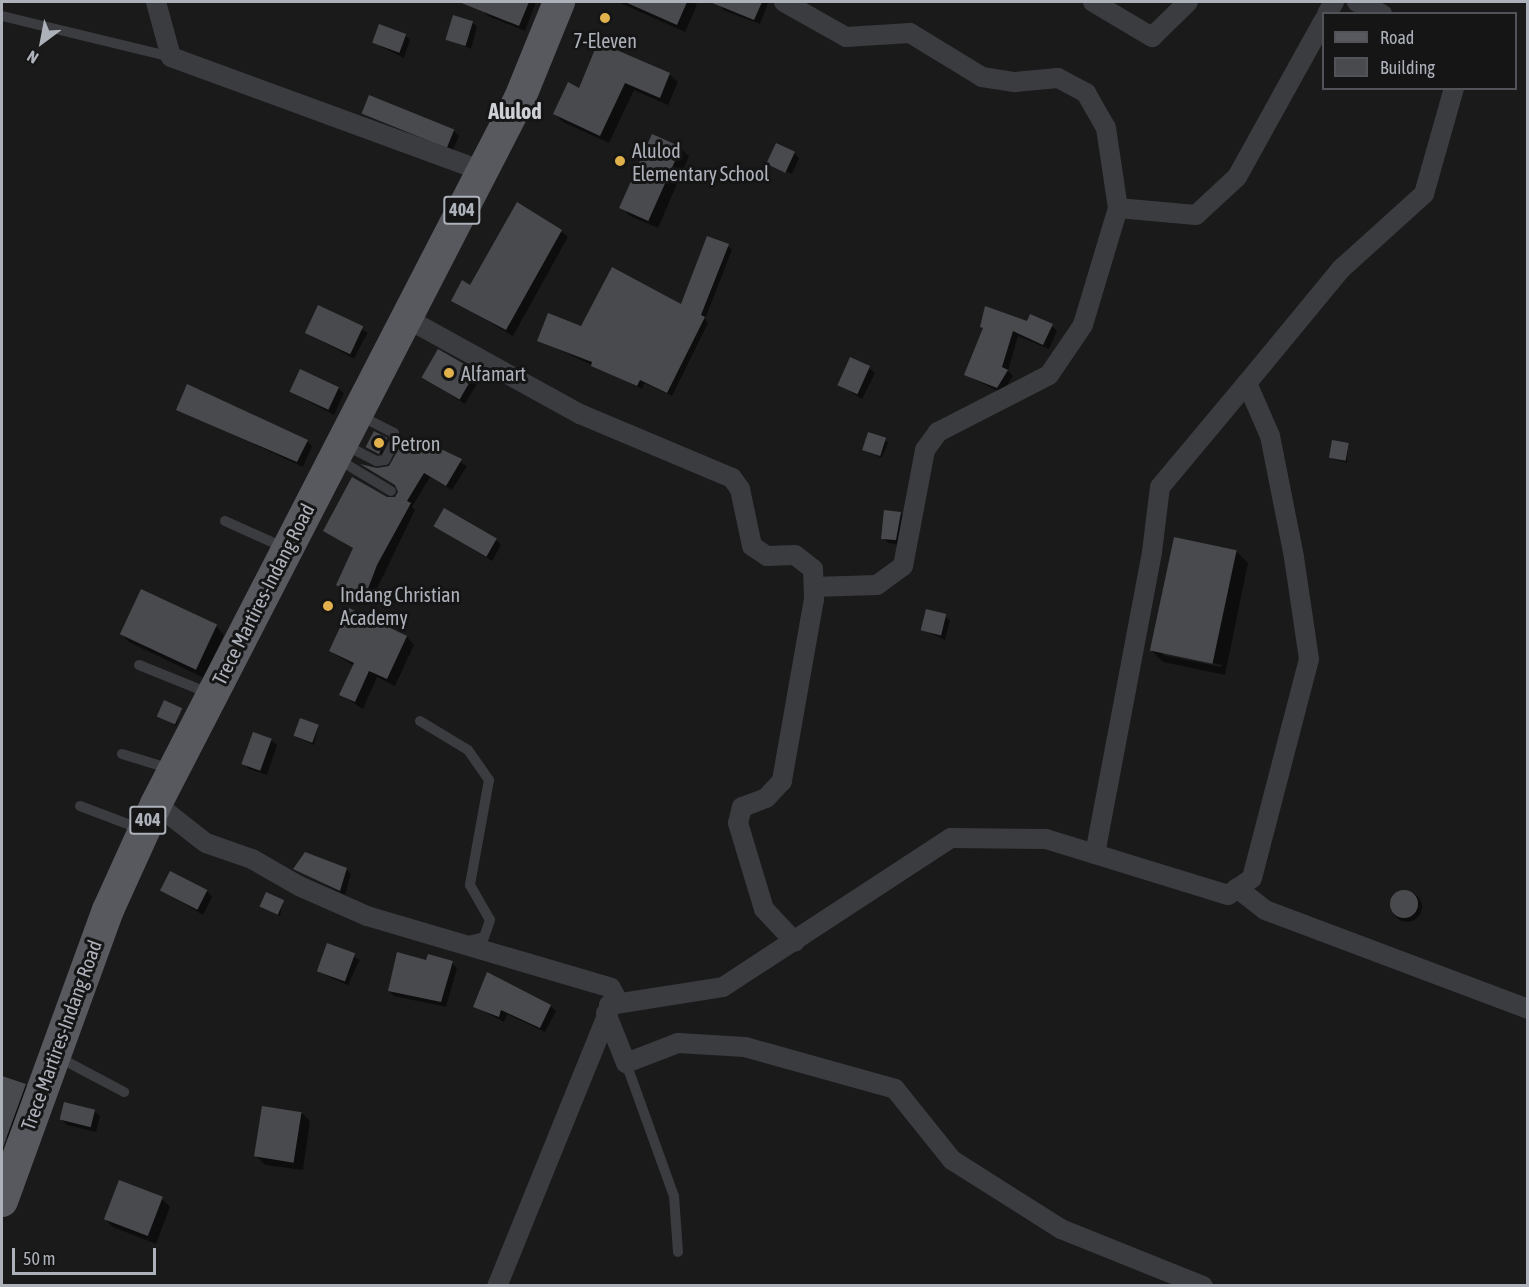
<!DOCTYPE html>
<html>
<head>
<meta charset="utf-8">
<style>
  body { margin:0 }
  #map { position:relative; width:1529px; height:1287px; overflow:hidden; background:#1a1a1b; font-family:"Asap Condensed",sans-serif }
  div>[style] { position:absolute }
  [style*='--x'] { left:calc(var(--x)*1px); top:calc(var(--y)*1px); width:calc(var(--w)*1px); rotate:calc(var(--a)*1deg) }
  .shadow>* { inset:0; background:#0007; transform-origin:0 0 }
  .round { border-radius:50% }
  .building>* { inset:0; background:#494a4e; transform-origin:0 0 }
  .service>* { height:10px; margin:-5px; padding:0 5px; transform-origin:5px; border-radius:5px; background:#3b3c40 }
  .minor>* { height:20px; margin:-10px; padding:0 10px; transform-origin:10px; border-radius:10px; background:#3b3c40 }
  .primary>* { height:32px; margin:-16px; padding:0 16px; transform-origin:16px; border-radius:16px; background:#57595f }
  .dots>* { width:16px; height:16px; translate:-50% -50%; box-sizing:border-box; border:3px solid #151516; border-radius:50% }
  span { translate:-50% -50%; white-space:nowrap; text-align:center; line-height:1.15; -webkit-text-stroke:6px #151516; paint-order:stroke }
  .shield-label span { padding:2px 4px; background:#151516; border:2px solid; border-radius:4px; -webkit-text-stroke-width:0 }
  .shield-label { font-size:18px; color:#adb1ba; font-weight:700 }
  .poi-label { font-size:20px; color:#adb1ba }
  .left { translate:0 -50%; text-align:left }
  .street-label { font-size:20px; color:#adb1ba }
  .quarter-label { font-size:22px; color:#ced0d6; font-weight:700 }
  .frame { position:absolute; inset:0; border:3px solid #adb1ba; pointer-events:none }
  .legend { position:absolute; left:1322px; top:12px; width:195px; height:78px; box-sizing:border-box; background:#151516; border:2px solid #525358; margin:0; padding:8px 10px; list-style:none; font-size:18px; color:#adb1ba }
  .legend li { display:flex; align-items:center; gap:12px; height:30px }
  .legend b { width:30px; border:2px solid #525358 }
  .north { position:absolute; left:12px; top:12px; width:60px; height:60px; -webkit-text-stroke:4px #151516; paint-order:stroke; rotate:212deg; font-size:16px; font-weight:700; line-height:24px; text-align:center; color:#adb1ba }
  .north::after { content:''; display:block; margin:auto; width:21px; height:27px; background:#adb1ba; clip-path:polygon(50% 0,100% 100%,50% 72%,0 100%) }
  .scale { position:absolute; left:12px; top:1248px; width:144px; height:27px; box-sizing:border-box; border:3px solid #adb1ba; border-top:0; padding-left:8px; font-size:18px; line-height:21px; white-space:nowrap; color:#adb1ba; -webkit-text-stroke:4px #151516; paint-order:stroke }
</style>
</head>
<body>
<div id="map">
  <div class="shadow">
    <div style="clip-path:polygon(486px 2px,536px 2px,525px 31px,488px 16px,482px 10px)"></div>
    <div style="clip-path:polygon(618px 2px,693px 2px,697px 5px,685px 32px)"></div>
    <div style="clip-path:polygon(719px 2px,767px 2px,768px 3px,760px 24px,723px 10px)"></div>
    <div style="clip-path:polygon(472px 22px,477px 27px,471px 49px,449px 39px)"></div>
    <div style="clip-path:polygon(405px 35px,410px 40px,404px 58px,374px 43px)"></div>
    <div style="clip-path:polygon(669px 74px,678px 82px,668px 105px,634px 90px,609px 143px,563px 122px,555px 114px,580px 90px)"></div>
    <div style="clip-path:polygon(365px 114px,454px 131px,459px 136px,453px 150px)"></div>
    <div style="clip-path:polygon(680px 148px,689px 156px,658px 228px,630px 216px,622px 208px)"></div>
    <div style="clip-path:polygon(794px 153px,799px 158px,792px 174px,768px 164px)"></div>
    <div style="clip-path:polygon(561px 231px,568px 237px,513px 336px,453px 300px)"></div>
    <div style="clip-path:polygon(728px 246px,732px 250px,705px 319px,708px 323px,672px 396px,644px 383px,642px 389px,539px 340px,681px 306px)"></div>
    <div style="left:319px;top:307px;width:55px;height:29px;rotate:28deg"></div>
    <div style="clip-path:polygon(1028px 323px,1052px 326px,1057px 331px,1049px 349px,1018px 336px,1008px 371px,1013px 376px,1002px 393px,966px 375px,984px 329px,981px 327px)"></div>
    <div style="clip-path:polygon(869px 368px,875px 373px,862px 399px,839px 384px)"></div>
    <div style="clip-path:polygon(475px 372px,481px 377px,465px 404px,423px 377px)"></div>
    <div style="clip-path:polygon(338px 388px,344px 393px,334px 415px,291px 392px)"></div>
    <div style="clip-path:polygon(178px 409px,307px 441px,312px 446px,303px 467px)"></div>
    <div style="left:869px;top:434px;width:21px;height:17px;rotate:23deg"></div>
    <div style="clip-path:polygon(386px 439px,382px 454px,367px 447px)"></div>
    <div style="clip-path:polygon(421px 441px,467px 466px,452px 490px,430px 477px,412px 507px,415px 510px,370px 603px,338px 585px,354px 549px,325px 531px,399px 495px,397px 486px,374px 469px,387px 469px,414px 452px)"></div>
    <div style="clip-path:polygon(1348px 444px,1347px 463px,1330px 458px)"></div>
    <div style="clip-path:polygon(900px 513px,906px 519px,901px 545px,888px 543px,883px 538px)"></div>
    <div style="clip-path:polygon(435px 526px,496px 539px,501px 545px,492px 561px)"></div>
    <div style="clip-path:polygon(evenodd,1237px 552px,1248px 563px,1225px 675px,1163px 662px,1152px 651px,1237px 552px,1163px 652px,1222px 665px,1221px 667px,1163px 655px,1163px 652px)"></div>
    <div style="clip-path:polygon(350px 610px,407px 637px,414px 645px,395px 686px,377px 677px,363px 709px,341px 695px,354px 666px,330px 651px)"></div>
    <div style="clip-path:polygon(945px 616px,950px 621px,945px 640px,922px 629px)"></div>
    <div style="clip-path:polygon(216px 626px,224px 635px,204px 678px,129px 642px,121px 634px)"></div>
    <div style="clip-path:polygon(181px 709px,176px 726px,158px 716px)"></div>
    <div style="clip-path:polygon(318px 727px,314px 745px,294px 736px)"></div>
    <div style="clip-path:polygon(271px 740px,277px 745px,267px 775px,249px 769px,244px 764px)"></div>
    <div style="clip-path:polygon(295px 868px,346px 869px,351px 874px,345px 895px)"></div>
    <div style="clip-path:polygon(161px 890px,207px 891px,212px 897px,203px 915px)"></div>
    <div class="round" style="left:1392px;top:892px;width:30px;height:30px"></div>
    <div style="clip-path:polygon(283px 901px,280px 916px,261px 906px)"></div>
    <div style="left:328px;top:945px;width:35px;height:28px;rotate:25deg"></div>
    <div style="clip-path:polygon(427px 962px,452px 963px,457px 968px,446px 1007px,394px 996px,389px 991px)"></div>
    <div style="clip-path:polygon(550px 1006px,556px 1011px,545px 1032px,507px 1014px,504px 1022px,475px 1007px)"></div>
    <div style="clip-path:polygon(2px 1078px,25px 1085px,33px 1093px,16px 1141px,2px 1137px)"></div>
    <div style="clip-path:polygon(94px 1111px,100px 1116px,96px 1132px,67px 1125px,62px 1120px)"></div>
    <div style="clip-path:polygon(302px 1113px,310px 1121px,303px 1170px,265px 1165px,256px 1156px)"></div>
    <div style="clip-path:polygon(162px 1199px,170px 1207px,156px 1244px,113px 1227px,105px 1219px)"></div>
  </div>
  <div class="building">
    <div style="clip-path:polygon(459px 2px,529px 2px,519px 26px)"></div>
    <div style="clip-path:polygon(625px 2px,687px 2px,677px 25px)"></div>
    <div style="clip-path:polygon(710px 2px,762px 2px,754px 20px)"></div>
    <div style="left:453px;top:15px;width:21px;height:26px;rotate:17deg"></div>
    <div style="left:379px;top:24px;width:29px;height:20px;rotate:20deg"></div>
    <div style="clip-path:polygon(598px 42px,670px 73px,660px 98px,625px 83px,600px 136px,553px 114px,568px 82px,579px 88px)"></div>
    <div style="left:369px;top:95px;width:92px;height:20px;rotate:22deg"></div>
    <div style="left:652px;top:134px;width:32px;height:81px;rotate:24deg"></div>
    <div style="left:776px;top:143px;width:21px;height:23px;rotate:25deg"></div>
    <div style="clip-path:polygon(517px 202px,562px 230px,506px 330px,451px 301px,462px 280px,470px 285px)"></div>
    <div style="clip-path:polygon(707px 236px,729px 244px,701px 315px,705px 317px,667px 393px,640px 380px,637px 386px,591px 366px,592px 362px,537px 341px,548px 313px,581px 326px,612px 267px,681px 304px)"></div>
    <div style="left:318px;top:305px;width:50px;height:31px;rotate:25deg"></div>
    <div style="clip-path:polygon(985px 306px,1027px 321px,1030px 314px,1053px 324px,1043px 345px,1013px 331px,1002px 367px,1008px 370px,997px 388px,964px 375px,983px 328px,980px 327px)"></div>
    <div style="left:438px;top:349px;width:44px;height:33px;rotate:30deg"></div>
    <div style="left:850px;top:357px;width:22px;height:31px;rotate:24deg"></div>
    <div style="left:300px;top:369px;width:43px;height:25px;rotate:25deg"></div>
    <div style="clip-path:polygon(187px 384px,308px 440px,297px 462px,176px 410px)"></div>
    <div style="left:374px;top:431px;width:15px;height:18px;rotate:28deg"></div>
    <div style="left:868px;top:432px;width:19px;height:19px;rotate:18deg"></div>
    <div style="clip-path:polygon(420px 439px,462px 459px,446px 486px,424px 473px,407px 501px,411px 503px,377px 565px,364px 599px,336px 585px,353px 548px,323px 531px,352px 477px,387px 497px,395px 497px,398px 492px,395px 485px,360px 464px,377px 468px,389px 466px,402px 443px,414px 450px)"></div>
    <div style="left:1332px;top:440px;width:17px;height:18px;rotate:10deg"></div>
    <div style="left:444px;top:508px;width:61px;height:21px;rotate:30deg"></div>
    <div style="clip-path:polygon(884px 510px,901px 512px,896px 540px,881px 539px)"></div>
    <div style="left:1174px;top:537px;width:64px;height:116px;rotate:12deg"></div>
    <div style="left:141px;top:589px;width:84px;height:50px;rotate:25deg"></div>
    <div style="clip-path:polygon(349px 608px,407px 636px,387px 679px,369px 671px,355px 702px,339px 695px,354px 663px,329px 651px)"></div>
    <div style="left:926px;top:609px;width:21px;height:22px;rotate:14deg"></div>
    <div style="left:164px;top:700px;width:20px;height:18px;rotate:24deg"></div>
    <div style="left:300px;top:718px;width:20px;height:19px;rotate:20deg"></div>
    <div style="left:253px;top:732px;width:20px;height:34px;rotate:20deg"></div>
    <div style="clip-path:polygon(305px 852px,347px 868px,340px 891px,293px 869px)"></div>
    <div style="left:170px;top:871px;width:42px;height:22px;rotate:27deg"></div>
    <div class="round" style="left:1390px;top:890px;width:28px;height:28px"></div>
    <div style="left:266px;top:892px;width:20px;height:16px;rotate:24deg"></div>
    <div style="left:327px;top:943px;width:30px;height:30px;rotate:20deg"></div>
    <div style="clip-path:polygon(397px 952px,426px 960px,428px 954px,453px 961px,441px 1002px,388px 991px)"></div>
    <div style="clip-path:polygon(487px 972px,551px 1005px,540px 1028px,501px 1010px,499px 1017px,473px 1007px)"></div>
    <div style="clip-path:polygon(2px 1076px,26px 1084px,2px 1150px)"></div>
    <div style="left:64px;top:1102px;width:32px;height:18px;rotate:14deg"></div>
    <div style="left:262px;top:1106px;width:40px;height:51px;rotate:9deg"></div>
    <div style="left:119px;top:1180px;width:47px;height:42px;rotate:21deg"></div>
  </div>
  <div class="service">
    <div style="--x:2;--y:16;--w:174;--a:13.6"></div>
    <div style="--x:343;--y:444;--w:38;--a:27"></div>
    <div style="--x:377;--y:461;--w:8;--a:-7"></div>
    <div style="--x:385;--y:460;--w:22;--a:-63"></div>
    <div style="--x:395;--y:440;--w:7;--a:-98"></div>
    <div style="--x:394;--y:433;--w:38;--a:-153"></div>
    <div style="--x:336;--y:458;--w:64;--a:31"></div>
    <div style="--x:225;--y:521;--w:66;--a:24.2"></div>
    <div style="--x:139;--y:665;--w:78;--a:21.9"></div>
    <div style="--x:420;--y:721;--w:56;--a:31.1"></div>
    <div style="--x:468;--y:750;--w:37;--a:55"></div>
    <div style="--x:489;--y:780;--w:107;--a:100.3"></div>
    <div style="--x:470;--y:885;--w:40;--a:60.3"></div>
    <div style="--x:490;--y:920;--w:18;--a:109"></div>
    <div style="--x:484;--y:937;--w:21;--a:166"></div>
    <div style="--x:122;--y:754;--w:51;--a:17"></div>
    <div style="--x:80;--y:806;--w:65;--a:20.7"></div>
    <div style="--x:58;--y:1057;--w:75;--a:27.9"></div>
    <div style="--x:626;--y:1063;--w:141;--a:70.2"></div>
    <div style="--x:674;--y:1196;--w:56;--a:85.9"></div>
  </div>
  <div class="minor">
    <div style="--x:156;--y:2;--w:57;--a:74.7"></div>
    <div style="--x:171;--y:57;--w:331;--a:20.1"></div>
    <div style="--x:784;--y:2;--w:71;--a:29.4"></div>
    <div style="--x:846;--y:37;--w:64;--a:-3.6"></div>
    <div style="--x:910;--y:33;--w:84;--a:31.4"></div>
    <div style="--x:982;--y:77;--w:33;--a:9"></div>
    <div style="--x:1015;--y:82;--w:43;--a:-5.3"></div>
    <div style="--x:1058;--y:78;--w:32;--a:28"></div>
    <div style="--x:1086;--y:93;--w:40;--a:60.3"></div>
    <div style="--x:1106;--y:128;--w:81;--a:81.5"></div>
    <div style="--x:1118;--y:208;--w:122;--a:106.7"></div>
    <div style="--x:1083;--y:325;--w:60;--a:124.2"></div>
    <div style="--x:1049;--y:375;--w:125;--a:152.8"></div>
    <div style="--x:938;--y:432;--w:22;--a:126"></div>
    <div style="--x:925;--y:450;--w:118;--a:100.7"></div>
    <div style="--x:903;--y:566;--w:32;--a:144"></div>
    <div style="--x:877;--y:585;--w:63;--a:178.2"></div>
    <div style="--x:1093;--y:2;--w:69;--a:30.7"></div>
    <div style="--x:1152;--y:37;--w:50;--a:-44.2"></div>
    <div style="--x:1357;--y:2;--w:28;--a:26"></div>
    <div style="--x:1327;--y:14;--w:14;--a:-60"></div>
    <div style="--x:1118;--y:208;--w:78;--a:5.1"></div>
    <div style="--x:1196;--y:215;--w:56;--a:-42.8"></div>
    <div style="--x:1237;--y:177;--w:179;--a:-61"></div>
    <div style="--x:406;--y:318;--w:199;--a:28.9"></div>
    <div style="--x:580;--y:414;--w:165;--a:22.8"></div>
    <div style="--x:732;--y:478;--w:14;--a:54"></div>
    <div style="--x:740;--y:489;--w:58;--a:78.1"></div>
    <div style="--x:752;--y:546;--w:18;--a:34"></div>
    <div style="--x:767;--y:556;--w:28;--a:-2"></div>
    <div style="--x:795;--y:555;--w:23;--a:38"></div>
    <div style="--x:813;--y:569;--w:30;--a:88"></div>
    <div style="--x:814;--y:599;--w:185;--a:100"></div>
    <div style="--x:782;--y:781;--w:23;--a:133"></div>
    <div style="--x:766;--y:798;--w:26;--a:159"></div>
    <div style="--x:742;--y:807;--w:16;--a:104"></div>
    <div style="--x:738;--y:823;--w:90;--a:73.2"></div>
    <div style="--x:764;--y:909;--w:45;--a:46.8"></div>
    <div style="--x:156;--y:804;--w:63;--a:38"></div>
    <div style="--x:206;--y:843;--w:49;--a:19.2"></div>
    <div style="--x:252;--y:859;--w:54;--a:29.9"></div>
    <div style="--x:299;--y:886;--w:74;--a:23.8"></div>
    <div style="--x:367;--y:916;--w:254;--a:16.4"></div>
    <div style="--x:611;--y:988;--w:9;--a:63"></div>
    <div style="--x:615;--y:996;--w:313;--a:112.1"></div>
    <div style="--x:1095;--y:854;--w:307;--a:-79.3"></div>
    <div style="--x:1152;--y:552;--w:65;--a:-83"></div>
    <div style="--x:1160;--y:487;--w:136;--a:-50.1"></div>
    <div style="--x:1237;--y:888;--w:36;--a:38"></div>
    <div style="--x:1265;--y:910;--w:281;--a:20.6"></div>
    <div style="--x:609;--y:1005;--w:115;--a:-9"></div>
    <div style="--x:723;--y:987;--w:272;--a:-33.2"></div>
    <div style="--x:951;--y:838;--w:95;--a:0.6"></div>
    <div style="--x:1046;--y:839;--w:190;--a:17.1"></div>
    <div style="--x:1228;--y:895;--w:29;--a:-35"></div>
    <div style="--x:1252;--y:878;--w:226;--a:-75.4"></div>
    <div style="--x:1309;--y:659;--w:103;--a:-98.4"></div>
    <div style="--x:1294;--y:557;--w:123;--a:-101.2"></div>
    <div style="--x:1270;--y:436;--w:58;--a:-113.5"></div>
    <div style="--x:1247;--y:383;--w:148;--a:-50.5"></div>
    <div style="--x:1341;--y:269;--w:112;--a:-42.1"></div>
    <div style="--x:1424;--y:194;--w:110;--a:-74.2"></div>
    <div style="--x:606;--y:1013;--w:54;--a:68.2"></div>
    <div style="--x:626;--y:1063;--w:56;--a:-21"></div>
    <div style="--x:678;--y:1043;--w:67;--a:3.4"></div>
    <div style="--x:745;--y:1047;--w:156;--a:15.6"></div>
    <div style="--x:895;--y:1089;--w:91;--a:51.2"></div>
    <div style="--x:952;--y:1160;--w:129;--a:32.3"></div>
    <div style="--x:1061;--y:1229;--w:153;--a:21.9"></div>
  </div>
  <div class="primary">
    <div style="--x:2;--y:1201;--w:310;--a:-70"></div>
    <div style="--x:108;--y:910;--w:116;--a:-65.6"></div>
    <div style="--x:156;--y:804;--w:794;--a:-62.73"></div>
    <div style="--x:520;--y:98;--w:104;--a:-67.9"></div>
  </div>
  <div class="dots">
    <div style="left:605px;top:18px;background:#e1b24c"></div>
    <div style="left:620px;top:161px;background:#e1b24c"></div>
    <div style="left:449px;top:373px;background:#e1b24c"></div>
    <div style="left:379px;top:443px;background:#e1b24c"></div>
    <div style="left:328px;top:606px;background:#e1b24c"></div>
  </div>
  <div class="shield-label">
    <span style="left:462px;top:210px">404</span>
    <span style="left:148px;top:820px">404</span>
  </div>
  <div class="poi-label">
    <span style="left:605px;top:40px">7-Eleven</span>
    <span class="left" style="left:632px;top:162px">Alulod<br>Elementary School</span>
    <span class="left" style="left:461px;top:373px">Alfamart</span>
    <span class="left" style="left:391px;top:443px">Petron</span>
    <span class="left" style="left:340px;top:606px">Indang Christian<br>Academy</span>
  </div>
  <div class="street-label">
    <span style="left:263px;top:594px;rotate:-63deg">Trece Martires-Indang Road</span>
    <span style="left:61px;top:1035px;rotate:-70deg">Trece Martires-Indang Road</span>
  </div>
  <div class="quarter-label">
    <span style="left:515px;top:112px">Alulod</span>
  </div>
  <div class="frame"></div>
  <ul class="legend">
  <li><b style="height:8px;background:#57595f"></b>Road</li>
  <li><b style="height:16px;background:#494a4e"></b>Building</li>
  </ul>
  <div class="north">N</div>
  <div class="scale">50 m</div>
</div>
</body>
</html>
